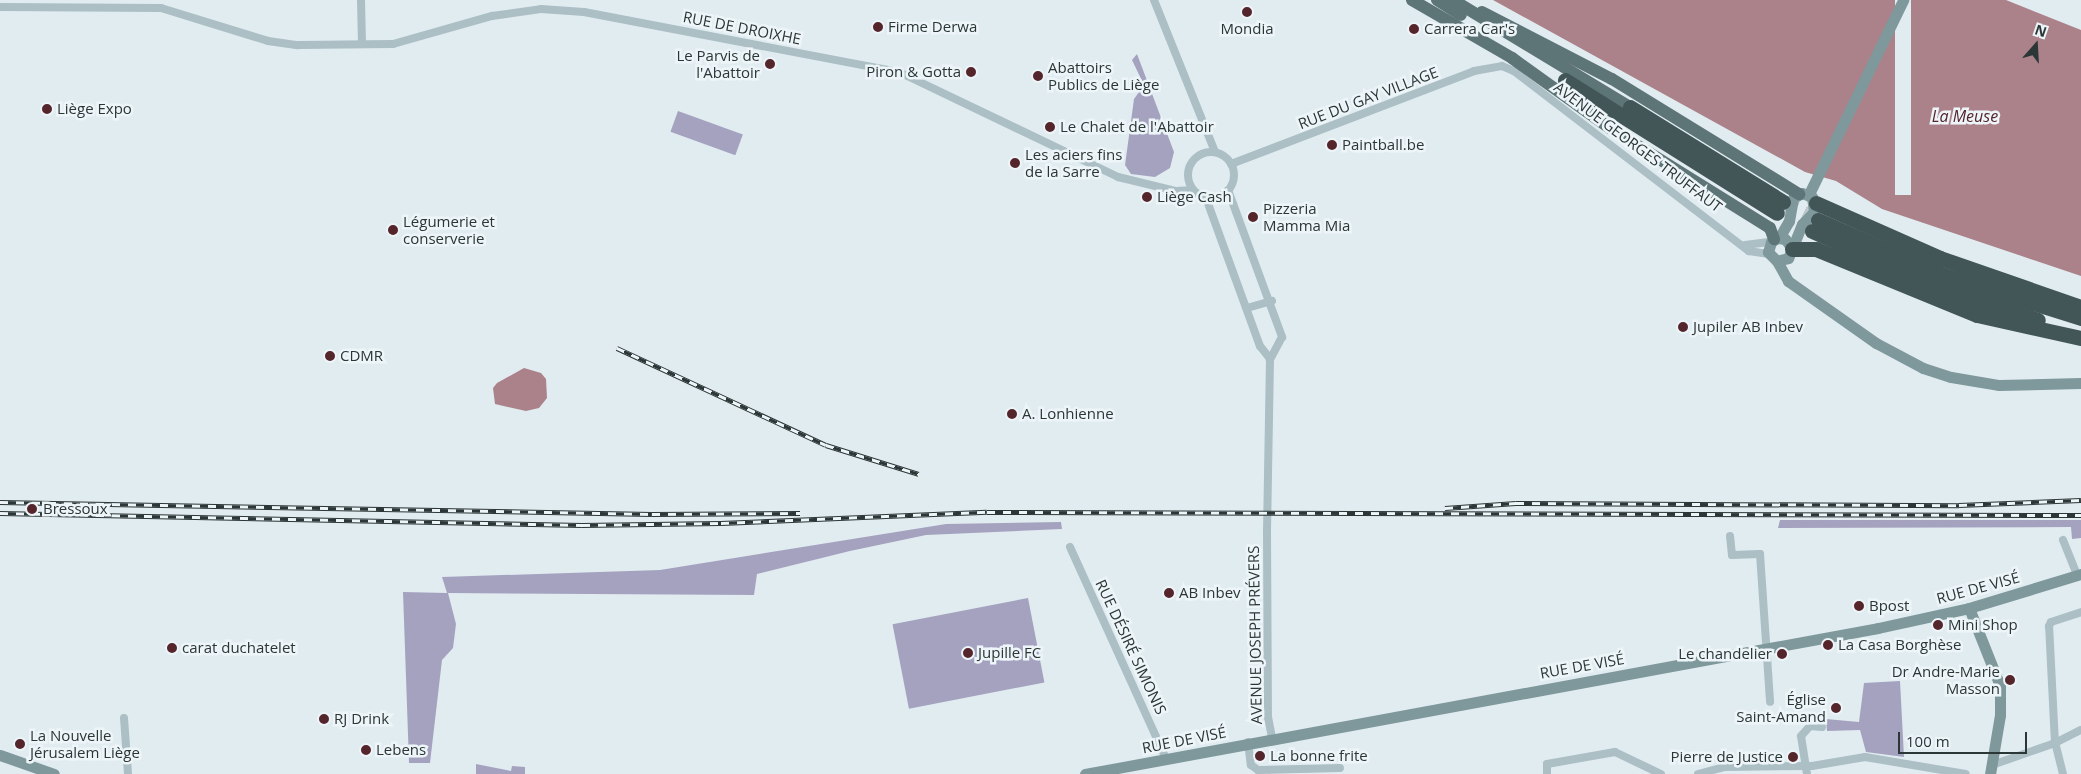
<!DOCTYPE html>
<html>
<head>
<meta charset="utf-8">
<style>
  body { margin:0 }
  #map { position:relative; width:2081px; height:774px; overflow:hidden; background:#e1ecf1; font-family:"Open Sans",sans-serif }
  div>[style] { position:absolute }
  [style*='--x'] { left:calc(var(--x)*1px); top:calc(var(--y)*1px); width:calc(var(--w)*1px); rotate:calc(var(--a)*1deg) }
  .green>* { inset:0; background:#a5a2bf; transform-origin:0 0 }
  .water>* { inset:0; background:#ab828a }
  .pier>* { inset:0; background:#e1ecf1; transform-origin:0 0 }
  .highway-tunnel>* { height:15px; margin-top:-7.5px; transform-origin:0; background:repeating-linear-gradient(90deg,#bdc8cc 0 15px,transparent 0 23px) }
  .street>* { height:8px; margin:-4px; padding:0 4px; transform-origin:4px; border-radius:4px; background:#abbfc5 }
  .street>.ring { margin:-4px; padding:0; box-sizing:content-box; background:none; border:8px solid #abbfc5; border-radius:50% }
  .secondary>* { height:11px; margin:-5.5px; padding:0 5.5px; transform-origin:5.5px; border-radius:5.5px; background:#7f989c }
  .primary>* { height:12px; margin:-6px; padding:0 6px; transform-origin:6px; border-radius:6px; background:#5e7578 }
  .highway>* { height:15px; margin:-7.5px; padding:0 7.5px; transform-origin:7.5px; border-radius:7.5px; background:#435657 }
  .rail>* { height:4.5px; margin-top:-2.25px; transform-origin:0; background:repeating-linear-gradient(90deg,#edf5f9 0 8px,#2b3637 0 16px); box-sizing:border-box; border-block:1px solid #2b3637 }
  .dots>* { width:14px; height:14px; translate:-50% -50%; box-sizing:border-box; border:2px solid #edf5f9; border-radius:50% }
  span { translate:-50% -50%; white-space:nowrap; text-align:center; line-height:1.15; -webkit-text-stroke:5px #edf5f9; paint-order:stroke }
  .poi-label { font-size:15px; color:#2b3637 }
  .left { translate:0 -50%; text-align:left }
  .right { translate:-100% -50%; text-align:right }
  .street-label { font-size:15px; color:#2b3637 }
  .water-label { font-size:16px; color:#55252c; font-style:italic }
  .north { position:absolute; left:2011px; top:20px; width:50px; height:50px; -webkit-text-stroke:4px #edf5f9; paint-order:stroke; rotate:19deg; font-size:14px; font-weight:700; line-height:20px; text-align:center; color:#2b3637 }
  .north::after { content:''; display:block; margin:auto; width:18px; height:22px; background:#2b3637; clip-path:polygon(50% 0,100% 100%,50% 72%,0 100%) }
  .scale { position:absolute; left:1898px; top:732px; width:129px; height:22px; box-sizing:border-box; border:2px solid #2b3637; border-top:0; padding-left:6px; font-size:15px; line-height:18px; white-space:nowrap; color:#2b3637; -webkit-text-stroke:4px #edf5f9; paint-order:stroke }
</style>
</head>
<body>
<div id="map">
  <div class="green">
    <div style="clip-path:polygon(1137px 54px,1174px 152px,1170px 168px,1155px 177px,1131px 174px,1125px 165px,1134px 99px,1144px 85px,1132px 60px)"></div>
    <div style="left:678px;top:111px;width:69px;height:22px;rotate:20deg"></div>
    <div style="clip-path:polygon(1780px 520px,2081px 520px,2081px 538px,2072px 539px,2071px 527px,1778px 528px)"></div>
    <div style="clip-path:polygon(1061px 522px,1062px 529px,926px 535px,850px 551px,757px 574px,754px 595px,448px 593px,456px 624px,453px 648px,442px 660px,430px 763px,409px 763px,403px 592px,447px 593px,442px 577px,660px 570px,946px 524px)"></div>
    <div style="left:1028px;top:598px;width:86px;height:138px;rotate:79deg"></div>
    <div style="clip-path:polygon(1900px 681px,1904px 757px,1866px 752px,1860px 730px,1827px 731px,1826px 719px,1859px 722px,1864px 683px)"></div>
    <div style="clip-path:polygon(476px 764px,511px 771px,512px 766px,525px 767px,525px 774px,476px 774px)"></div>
  </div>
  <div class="water">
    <div style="clip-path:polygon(1493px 0,2006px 0,2081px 30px,2081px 276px,1882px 209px,1836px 181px,1805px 172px)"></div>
    <div style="clip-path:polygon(524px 368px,541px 373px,546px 379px,547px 398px,539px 408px,526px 411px,495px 404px,493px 388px,497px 383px)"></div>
  </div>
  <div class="pier">
    <div style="left:1895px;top:0;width:16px;height:195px"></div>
  </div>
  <div class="highway-tunnel">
    <div style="--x:1783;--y:202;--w:39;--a:27"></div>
  </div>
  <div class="street">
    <div style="--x:361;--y:0;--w:44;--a:88.7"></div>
    <div style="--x:1154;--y:0;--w:164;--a:68.1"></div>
    <div style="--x:0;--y:7;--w:161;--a:0.4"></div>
    <div style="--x:161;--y:8;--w:112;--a:17.1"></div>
    <div style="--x:268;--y:41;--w:30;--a:8"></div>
    <div style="--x:298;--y:45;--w:95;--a:-0.6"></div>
    <div style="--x:393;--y:44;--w:103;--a:-15.8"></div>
    <div style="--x:492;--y:16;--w:49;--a:-8.1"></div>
    <div style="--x:541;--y:9;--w:43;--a:4"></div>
    <div style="--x:584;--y:12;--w:321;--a:10.8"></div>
    <div style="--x:899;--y:72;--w:243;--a:25.6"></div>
    <div style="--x:1118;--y:177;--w:60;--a:13.6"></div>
    <div style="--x:1176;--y:191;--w:17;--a:-3"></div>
    <div class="ring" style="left:1188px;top:152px;width:38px;height:38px"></div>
    <div style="--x:1231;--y:164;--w:260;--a:-20.9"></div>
    <div style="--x:1474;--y:71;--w:28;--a:-10"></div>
    <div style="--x:1502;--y:66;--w:13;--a:23"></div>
    <div style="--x:1514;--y:71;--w:296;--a:37.5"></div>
    <div style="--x:1749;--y:251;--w:20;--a:9"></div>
    <div style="--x:1228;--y:190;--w:157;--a:69.8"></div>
    <div style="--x:1282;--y:337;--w:26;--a:118"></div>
    <div style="--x:1270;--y:360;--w:171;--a:91"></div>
    <div style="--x:1267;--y:531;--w:186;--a:89.7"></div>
    <div style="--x:1268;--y:717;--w:20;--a:79"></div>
    <div style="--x:1206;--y:198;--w:158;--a:70"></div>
    <div style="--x:1260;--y:346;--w:16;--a:52"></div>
    <div style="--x:1745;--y:245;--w:26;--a:-7"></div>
    <div style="--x:1247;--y:308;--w:26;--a:-16"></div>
    <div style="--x:1730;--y:536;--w:19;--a:84"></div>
    <div style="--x:1732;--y:555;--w:28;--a:-2"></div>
    <div style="--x:1760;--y:554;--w:148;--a:86.1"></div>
    <div style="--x:2063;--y:540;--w:38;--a:68"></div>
    <div style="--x:1070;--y:547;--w:233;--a:65.6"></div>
    <div style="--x:124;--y:718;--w:56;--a:85.9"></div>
    <div style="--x:1248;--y:742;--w:23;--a:83"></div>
    <div style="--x:1251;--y:765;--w:9;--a:36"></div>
    <div style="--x:1258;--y:770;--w:82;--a:-1.4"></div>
    <div style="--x:1992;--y:765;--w:67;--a:-19.2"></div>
    <div style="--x:2055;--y:743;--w:117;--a:-92.9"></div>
    <div style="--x:2049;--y:626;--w:4;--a:-63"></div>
    <div style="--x:2051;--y:622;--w:32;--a:-18"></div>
    <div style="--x:1547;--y:774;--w:10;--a:-90"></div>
    <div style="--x:1547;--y:764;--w:69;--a:-10"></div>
    <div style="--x:1615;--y:752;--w:51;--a:25.6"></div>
    <div style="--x:1698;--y:774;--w:27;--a:-15"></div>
    <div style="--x:1724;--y:767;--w:88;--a:-0.7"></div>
    <div style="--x:1812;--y:766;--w:54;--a:-9.6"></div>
    <div style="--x:1865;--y:757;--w:102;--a:9.6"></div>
    <div style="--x:1807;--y:774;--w:38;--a:-99"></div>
    <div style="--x:1801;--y:736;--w:13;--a:-48"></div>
    <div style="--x:1810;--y:726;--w:12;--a:5"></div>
    <div style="--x:2063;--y:774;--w:32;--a:-104"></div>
    <div style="--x:2055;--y:743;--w:29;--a:-27"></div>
  </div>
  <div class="secondary">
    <div style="--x:1809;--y:194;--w:216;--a:-64.1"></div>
    <div style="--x:1779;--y:238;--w:20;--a:-60"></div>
    <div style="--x:1789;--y:221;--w:23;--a:-80"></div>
    <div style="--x:1793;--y:198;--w:10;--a:-29"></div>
    <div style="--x:1802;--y:193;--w:11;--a:22"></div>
    <div style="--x:1812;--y:197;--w:15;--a:82"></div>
    <div style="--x:1814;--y:212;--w:17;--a:135"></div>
    <div style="--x:1802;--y:224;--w:37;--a:112"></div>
    <div style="--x:1788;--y:258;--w:11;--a:165"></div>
    <div style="--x:1777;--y:261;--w:13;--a:-135"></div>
    <div style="--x:1768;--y:252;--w:10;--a:-73"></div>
    <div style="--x:1771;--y:242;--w:7;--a:-34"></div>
    <div style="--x:1777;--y:238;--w:8;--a:7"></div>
    <div style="--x:1785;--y:239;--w:10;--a:53"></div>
    <div style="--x:1777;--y:261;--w:23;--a:61"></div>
    <div style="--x:1788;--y:281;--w:108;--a:35.2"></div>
    <div style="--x:1876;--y:343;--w:53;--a:28"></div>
    <div style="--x:1923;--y:368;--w:29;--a:18"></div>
    <div style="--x:1951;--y:377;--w:49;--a:9.5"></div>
    <div style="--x:1999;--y:385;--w:82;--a:-1.4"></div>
    <div style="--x:1969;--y:608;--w:84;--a:68.3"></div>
    <div style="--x:2000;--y:686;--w:29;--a:90"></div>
    <div style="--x:2000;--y:715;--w:60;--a:99.6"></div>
    <div style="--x:0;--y:755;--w:57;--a:19.4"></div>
    <div style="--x:1085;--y:774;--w:806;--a:-10.43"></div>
    <div style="--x:1878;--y:628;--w:93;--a:-12.4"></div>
    <div style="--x:1969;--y:608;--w:117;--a:-16.9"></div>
  </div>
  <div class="primary">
    <div style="--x:1412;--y:0;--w:116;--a:30.1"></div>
    <div style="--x:1512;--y:58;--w:122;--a:35.6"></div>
    <div style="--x:1611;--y:129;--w:187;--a:31.9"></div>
    <div style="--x:1770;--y:228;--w:12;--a:70"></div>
    <div style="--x:1437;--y:0;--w:28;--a:32"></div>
    <div style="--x:1453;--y:0;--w:207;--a:31.2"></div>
    <div style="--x:1482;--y:12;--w:146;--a:27.3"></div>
    <div style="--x:1612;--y:79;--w:220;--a:31.6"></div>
  </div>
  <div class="highway">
    <div style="--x:1565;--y:80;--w:250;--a:32.1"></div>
    <div style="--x:1630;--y:107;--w:180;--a:31.8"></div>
    <div style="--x:1816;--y:203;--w:136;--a:23.9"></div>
    <div style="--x:1940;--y:258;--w:149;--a:19.2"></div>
    <div style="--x:1818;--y:220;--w:137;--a:23.6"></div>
    <div style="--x:1944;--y:275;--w:144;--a:17.4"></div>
    <div style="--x:1812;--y:231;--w:139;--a:23.8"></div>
    <div style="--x:1939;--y:287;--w:104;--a:18.4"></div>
    <div style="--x:1792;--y:249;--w:24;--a:0"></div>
    <div style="--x:1816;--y:249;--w:174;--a:22.3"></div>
    <div style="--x:1977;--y:315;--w:107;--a:12.5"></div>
  </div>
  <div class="rail">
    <div style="--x:617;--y:348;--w:230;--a:24.9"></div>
    <div style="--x:826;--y:445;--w:97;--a:17.3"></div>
    <div style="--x:0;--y:502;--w:652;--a:1.05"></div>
    <div style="--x:652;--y:514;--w:148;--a:-0.4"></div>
    <div style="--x:1445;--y:508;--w:71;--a:-4"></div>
    <div style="--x:1516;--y:503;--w:443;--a:0.3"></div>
    <div style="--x:1959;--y:505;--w:122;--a:-2.3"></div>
    <div style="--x:0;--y:513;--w:582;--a:1.18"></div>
    <div style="--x:582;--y:525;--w:139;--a:-0.8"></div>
    <div style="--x:721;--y:523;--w:266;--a:-2.4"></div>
    <div style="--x:987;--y:512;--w:1094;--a:0.16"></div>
  </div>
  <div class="dots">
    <div style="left:1247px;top:12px;background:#55252c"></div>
    <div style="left:878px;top:27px;background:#55252c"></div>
    <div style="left:1414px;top:29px;background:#55252c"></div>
    <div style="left:770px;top:64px;background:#55252c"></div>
    <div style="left:971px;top:72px;background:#55252c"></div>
    <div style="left:1038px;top:76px;background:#55252c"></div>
    <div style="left:47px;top:109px;background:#55252c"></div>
    <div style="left:1050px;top:127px;background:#55252c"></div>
    <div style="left:1332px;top:145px;background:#55252c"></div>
    <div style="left:1015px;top:163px;background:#55252c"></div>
    <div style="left:1147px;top:197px;background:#55252c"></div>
    <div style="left:1253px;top:217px;background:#55252c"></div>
    <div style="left:393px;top:230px;background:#55252c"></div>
    <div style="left:1683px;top:327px;background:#55252c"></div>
    <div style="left:330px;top:356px;background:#55252c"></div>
    <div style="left:1012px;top:414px;background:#55252c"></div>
    <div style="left:32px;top:509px;background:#55252c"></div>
    <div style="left:1169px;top:593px;background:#55252c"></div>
    <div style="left:1859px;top:606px;background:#55252c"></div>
    <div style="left:1938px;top:625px;background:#55252c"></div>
    <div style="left:1828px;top:645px;background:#55252c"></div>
    <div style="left:172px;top:648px;background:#55252c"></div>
    <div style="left:968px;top:653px;background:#55252c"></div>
    <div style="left:1782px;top:654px;background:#55252c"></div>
    <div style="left:2010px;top:680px;background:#55252c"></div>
    <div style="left:1836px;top:708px;background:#55252c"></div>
    <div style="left:324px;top:719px;background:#55252c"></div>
    <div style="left:20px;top:744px;background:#55252c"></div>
    <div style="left:366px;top:750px;background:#55252c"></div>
    <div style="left:1260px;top:756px;background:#55252c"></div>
    <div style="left:1793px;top:757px;background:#55252c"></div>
  </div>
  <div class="poi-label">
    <span class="left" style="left:888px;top:27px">Firme Derwa</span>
    <span style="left:1247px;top:29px">Mondia</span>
    <span class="left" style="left:1424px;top:29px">Carrera Car's</span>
    <span class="right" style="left:760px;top:64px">Le Parvis de<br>l'Abattoir</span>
    <span class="left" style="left:1048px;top:76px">Abattoirs<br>Publics de Liège</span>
    <span class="right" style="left:961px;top:72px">Piron &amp; Gotta</span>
    <span class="left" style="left:57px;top:109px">Liège Expo</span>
    <span class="left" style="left:1060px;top:127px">Le Chalet de l'Abattoir</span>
    <span class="left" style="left:1342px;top:145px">Paintball.be</span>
    <span class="left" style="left:1025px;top:163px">Les aciers fins<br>de la Sarre</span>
    <span class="left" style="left:1157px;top:197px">Liège Cash</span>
    <span class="left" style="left:1263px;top:217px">Pizzeria<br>Mamma Mia</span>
    <span class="left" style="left:403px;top:230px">Légumerie et<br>conserverie</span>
    <span class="left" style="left:1693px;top:327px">Jupiler AB Inbev</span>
    <span class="left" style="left:340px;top:356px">CDMR</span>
    <span class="left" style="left:1022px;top:414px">A. Lonhienne</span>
    <span class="left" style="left:43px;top:509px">Bressoux</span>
    <span class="left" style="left:1179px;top:593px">AB Inbev</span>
    <span class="left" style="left:1869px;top:606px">Bpost</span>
    <span class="left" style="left:1948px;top:625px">Mini Shop</span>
    <span class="left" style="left:1838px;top:645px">La Casa Borghèse</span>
    <span class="left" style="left:182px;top:648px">carat duchatelet</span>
    <span class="left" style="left:978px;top:653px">Jupille FC</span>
    <span class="right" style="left:1772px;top:654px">Le chandelier</span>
    <span class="right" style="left:2000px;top:680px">Dr Andre-Marie<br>Masson</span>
    <span class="right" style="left:1826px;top:708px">Église<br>Saint-Amand</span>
    <span class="left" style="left:334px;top:719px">RJ Drink</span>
    <span class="left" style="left:30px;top:744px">La Nouvelle<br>Jérusalem Liège</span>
    <span class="left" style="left:376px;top:750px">Lebens</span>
    <span class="left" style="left:1270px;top:756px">La bonne frite</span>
    <span class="right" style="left:1783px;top:757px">Pierre de Justice</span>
  </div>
  <div class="street-label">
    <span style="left:742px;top:28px;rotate:11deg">RUE DE DROIXHE</span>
    <span style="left:1368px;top:98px;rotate:-21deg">RUE DU GAY VILLAGE</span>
    <span style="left:1638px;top:147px;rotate:37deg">AVENUE GEORGES TRUFFAUT</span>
    <span style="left:1978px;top:588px;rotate:-15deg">RUE DE VISÉ</span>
    <span style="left:1255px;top:635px;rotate:-91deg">AVENUE JOSEPH PRÉVERS</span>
    <span style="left:1131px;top:647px;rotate:65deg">RUE DÉSIRÉ SIMONIS</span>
    <span style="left:1582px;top:666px;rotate:-10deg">RUE DE VISÉ</span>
    <span style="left:1184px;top:740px;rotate:-11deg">RUE DE VISÉ</span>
  </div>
  <div class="water-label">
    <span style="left:1965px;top:116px">La Meuse</span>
  </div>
  <div class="north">N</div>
  <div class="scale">100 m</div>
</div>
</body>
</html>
